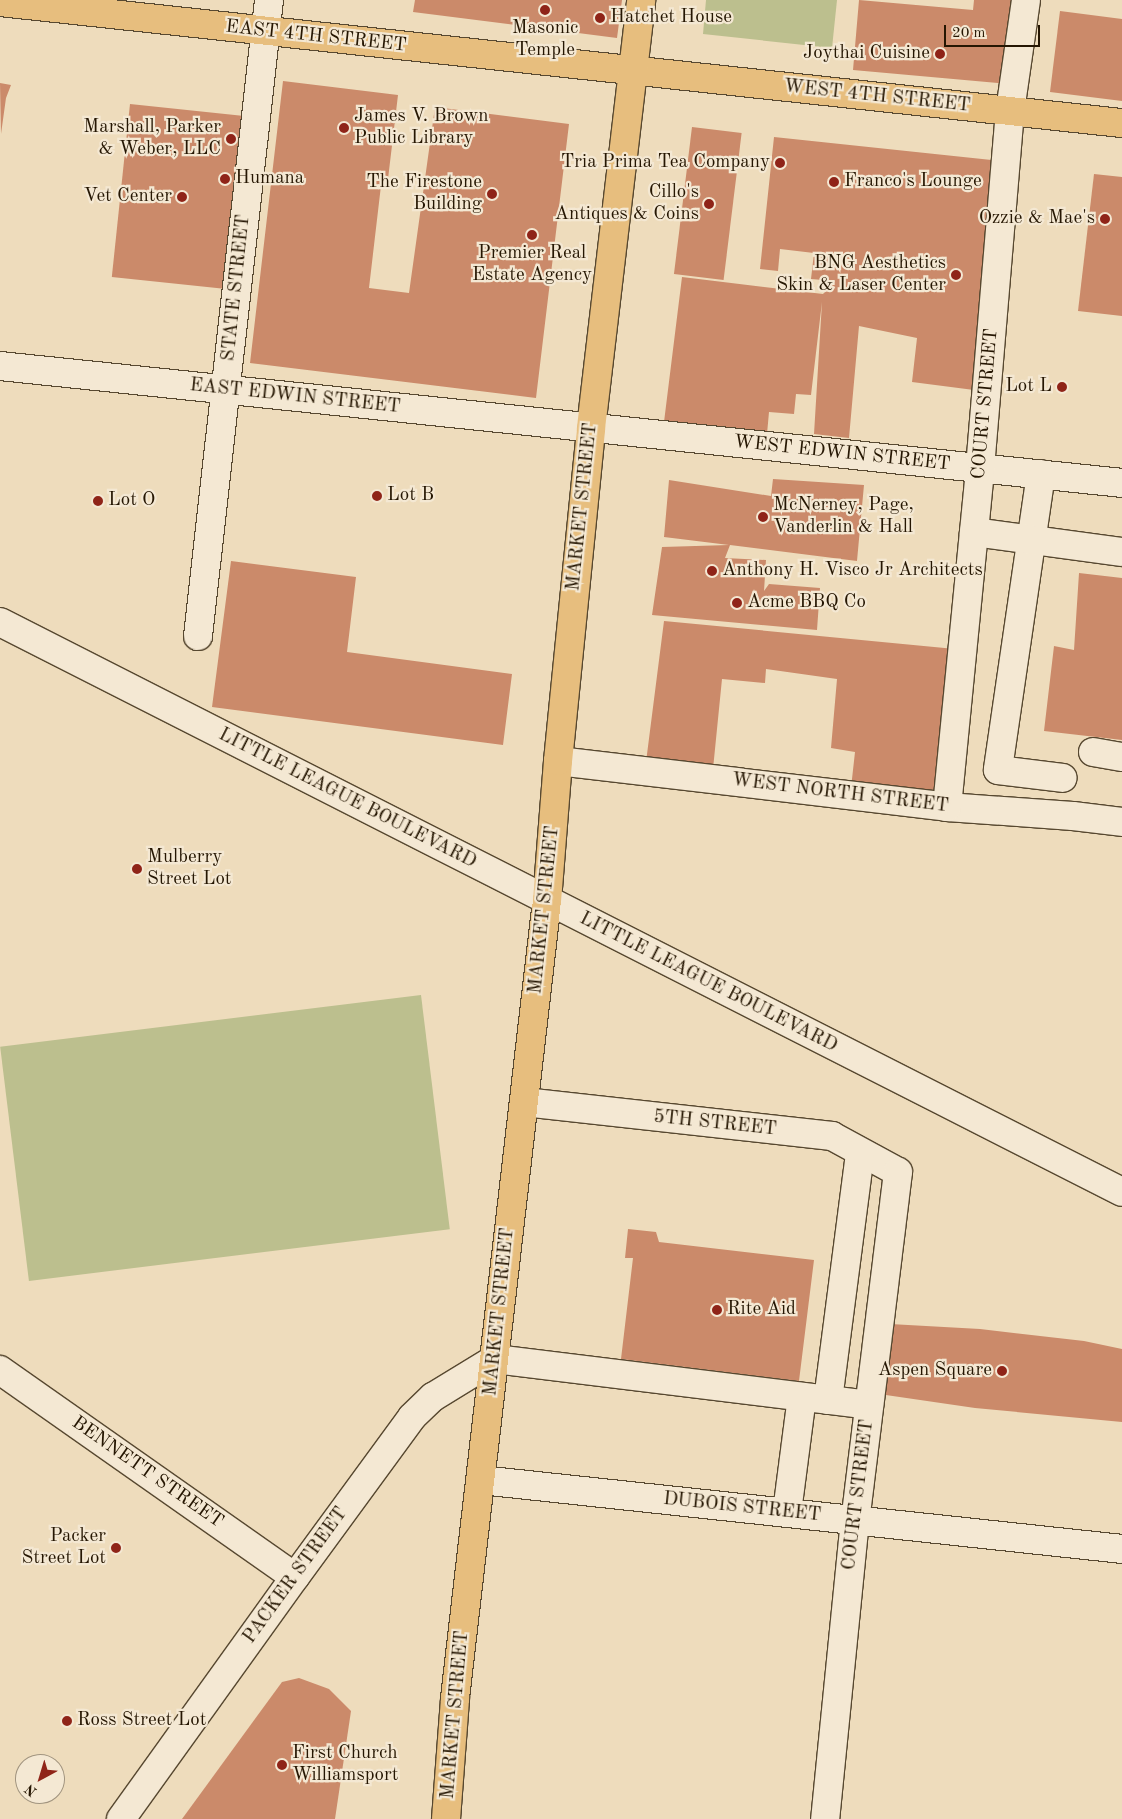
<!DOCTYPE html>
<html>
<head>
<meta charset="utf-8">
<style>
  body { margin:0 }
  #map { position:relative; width:1122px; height:1819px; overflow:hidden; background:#eedcbc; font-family:"Old Standard TT",serif }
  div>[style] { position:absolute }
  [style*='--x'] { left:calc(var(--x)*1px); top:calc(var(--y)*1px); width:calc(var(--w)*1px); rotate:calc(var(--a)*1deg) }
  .green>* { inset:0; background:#bcbf8e; transform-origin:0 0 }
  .building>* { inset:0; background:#cb8a6a; transform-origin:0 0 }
  .roads { filter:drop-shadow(1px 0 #574830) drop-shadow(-1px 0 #574830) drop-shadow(0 1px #574830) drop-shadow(0 -1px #574830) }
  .minor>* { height:28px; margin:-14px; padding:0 14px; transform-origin:14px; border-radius:14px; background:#f4e8d3 }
  .major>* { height:28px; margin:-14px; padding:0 14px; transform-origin:14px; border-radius:14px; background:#e7be7e }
  .dots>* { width:14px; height:14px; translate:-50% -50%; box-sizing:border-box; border:2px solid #f4e8d3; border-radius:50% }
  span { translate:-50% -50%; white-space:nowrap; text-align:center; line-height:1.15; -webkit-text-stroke:4.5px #f4e8d3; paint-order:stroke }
  .poi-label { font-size:19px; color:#251602 }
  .left { translate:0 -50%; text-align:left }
  .right { translate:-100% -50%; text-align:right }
  .street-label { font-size:19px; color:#251602 }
  .north { position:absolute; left:15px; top:1754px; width:50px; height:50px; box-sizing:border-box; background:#f4e8d3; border:1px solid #a1947f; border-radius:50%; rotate:219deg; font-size:14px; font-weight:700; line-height:20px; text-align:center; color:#251602 }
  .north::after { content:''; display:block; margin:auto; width:18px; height:22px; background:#8f2418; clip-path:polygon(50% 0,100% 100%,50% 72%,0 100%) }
  .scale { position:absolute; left:944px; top:25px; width:96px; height:22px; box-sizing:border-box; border:2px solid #251602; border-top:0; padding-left:6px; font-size:15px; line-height:18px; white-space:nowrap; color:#251602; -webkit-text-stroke:4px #f4e8d3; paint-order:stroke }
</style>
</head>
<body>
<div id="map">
  <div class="green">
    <div style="clip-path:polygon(706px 0,837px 0,832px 48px,703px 34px)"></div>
    <div style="left:421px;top:995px;width:236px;height:424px;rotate:83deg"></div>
  </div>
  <div class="building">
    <div style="clip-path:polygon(415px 0,622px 0,617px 38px,413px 12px)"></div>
    <div style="clip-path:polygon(859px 0,973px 10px,974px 0,1017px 0,1009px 84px,853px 70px)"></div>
    <div style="clip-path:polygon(1060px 11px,1122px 19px,1122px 101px,1050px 92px)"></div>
    <div style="clip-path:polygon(283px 81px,398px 95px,388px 179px,382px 177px,369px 288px,409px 293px,435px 107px,569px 124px,536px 398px,250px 363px)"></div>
    <div style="clip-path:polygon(0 83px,11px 85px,6px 98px,1px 134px)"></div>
    <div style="left:130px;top:104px;width:127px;height:174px;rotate:6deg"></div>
    <div style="left:692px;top:127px;width:50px;height:148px;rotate:7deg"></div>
    <div style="clip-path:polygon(774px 137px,1001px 161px,974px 390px,912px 382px,917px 338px,859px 326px,849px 438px,814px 434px,822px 302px,811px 395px,796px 394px,794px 414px,769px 412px,767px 434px,664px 422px,682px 277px,823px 294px,835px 281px,811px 279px,814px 253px,780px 249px,778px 271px,760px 269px)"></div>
    <div style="clip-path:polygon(1094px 174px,1122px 177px,1122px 316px,1078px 311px)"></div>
    <div style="clip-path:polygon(773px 479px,864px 485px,857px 561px,730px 545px,725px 558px,766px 560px,764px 591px,769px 584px,820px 588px,817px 630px,652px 615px,662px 547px,729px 545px,664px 537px,669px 480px,771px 496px)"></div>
    <div style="clip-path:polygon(231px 561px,356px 577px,347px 652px,512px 674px,503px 745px,212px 707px)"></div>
    <div style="clip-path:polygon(1079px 573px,1122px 578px,1122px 740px,1044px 731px,1054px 646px,1074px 650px)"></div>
    <div style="clip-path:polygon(664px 621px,955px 649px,941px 802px,851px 788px,855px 752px,831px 748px,837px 679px,766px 669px,765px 683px,722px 679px,713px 769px,646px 762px)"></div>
    <div style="clip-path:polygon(628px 1229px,656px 1232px,659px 1242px,814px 1260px,799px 1381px,621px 1359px,633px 1258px,625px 1258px)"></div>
    <div style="clip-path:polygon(890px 1324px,980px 1329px,1084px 1341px,1122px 1349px,1122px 1422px,975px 1408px,879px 1394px)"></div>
    <div style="clip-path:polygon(299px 1678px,329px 1689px,351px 1711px,335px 1819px,182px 1819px,282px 1682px)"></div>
  </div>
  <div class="roads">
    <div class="minor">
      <div style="--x:0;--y:366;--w:1128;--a:5.95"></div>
      <div style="--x:1041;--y:474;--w:299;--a:98.3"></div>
      <div style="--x:998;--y:770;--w:65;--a:7"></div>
      <div style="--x:974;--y:532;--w:149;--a:7.7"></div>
      <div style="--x:0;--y:622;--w:1258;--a:26.93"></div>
      <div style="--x:198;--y:636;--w:640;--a:-83.63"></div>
      <div style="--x:1093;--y:752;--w:29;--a:10"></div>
      <div style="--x:558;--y:761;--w:392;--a:6.7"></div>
      <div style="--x:947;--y:807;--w:126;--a:4.1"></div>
      <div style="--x:1073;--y:816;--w:49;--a:7"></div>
      <div style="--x:947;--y:807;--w:341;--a:-84.4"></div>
      <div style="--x:980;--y:468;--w:358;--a:-85.2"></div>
      <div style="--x:1010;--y:111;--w:112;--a:-81.8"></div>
      <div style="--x:524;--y:1102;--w:310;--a:6.3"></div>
      <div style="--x:832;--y:1136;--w:75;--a:28.6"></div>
      <div style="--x:898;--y:1172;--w:351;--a:97"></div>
      <div style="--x:855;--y:1520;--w:301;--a:95.7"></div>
      <div style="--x:0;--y:1370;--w:360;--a:35.1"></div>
      <div style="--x:828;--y:1400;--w:250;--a:-82.6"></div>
      <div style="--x:481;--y:1480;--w:645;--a:6.14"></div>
      <div style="--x:787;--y:1512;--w:116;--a:-82.6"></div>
      <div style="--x:121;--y:1819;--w:298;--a:-54.3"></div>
      <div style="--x:295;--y:1577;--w:198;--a:-53.8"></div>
      <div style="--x:412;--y:1417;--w:29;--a:-44"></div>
      <div style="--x:433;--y:1397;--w:73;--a:-31.5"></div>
      <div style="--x:495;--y:1359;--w:377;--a:7"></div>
    </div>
    <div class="major">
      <div style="--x:0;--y:2;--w:1129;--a:6.16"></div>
      <div style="--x:446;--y:1819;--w:121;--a:-85.7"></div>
      <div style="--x:455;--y:1698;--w:802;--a:-83.42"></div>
      <div style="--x:547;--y:901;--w:140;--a:-85.5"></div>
      <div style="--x:558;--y:761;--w:335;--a:-84.3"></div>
      <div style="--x:591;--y:428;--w:431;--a:-83.3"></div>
    </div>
  </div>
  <div class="dots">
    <div style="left:545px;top:10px;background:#8f2418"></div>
    <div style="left:600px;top:18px;background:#8f2418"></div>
    <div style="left:940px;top:54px;background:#8f2418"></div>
    <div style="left:344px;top:128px;background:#8f2418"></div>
    <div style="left:231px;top:139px;background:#8f2418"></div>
    <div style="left:780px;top:163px;background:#8f2418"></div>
    <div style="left:225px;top:179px;background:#8f2418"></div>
    <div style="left:834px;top:182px;background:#8f2418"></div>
    <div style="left:492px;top:194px;background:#8f2418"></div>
    <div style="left:182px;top:197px;background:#8f2418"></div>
    <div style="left:709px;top:204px;background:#8f2418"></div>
    <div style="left:1105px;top:219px;background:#8f2418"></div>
    <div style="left:532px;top:235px;background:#8f2418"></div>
    <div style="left:956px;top:275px;background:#8f2418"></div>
    <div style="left:1062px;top:387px;background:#8f2418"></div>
    <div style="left:377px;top:496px;background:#8f2418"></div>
    <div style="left:98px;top:501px;background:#8f2418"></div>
    <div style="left:763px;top:517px;background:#8f2418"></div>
    <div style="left:712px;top:571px;background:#8f2418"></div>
    <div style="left:737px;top:603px;background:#8f2418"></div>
    <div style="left:137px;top:869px;background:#8f2418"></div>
    <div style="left:717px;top:1310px;background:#8f2418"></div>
    <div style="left:1002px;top:1371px;background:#8f2418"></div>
    <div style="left:116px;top:1548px;background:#8f2418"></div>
    <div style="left:67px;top:1721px;background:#8f2418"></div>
    <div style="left:282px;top:1765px;background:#8f2418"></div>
  </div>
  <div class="poi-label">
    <span class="left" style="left:610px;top:18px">Hatchet House</span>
    <span style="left:545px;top:40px">Masonic<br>Temple</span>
    <span class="right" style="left:930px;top:54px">Joythai Cuisine</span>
    <span class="left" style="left:354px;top:128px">James V. Brown<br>Public Library</span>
    <span class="right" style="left:221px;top:139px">Marshall, Parker<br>&amp; Weber, LLC</span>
    <span class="right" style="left:770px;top:163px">Tria Prima Tea Company</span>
    <span class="left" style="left:235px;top:179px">Humana</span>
    <span class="left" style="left:844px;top:182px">Franco's Lounge</span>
    <span class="right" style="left:482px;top:194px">The Firestone<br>Building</span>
    <span class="right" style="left:699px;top:204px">Cillo's<br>Antiques &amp; Coins</span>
    <span class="right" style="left:172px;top:197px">Vet Center</span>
    <span class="right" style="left:1095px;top:219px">Ozzie &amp; Mae's</span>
    <span style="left:532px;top:265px">Premier Real<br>Estate Agency</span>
    <span class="right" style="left:946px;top:275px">BNG Aesthetics<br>Skin &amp; Laser Center</span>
    <span class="right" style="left:1052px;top:387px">Lot L</span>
    <span class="left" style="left:387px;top:496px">Lot B</span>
    <span class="left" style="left:108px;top:501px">Lot O</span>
    <span class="left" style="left:773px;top:517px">McNerney, Page,<br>Vanderlin &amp; Hall</span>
    <span class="left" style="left:722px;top:571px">Anthony H. Visco Jr Architects</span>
    <span class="left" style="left:747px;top:603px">Acme BBQ Co</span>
    <span class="left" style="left:147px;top:869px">Mulberry<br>Street Lot</span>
    <span class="left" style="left:727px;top:1310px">Rite Aid</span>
    <span class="right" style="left:992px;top:1371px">Aspen Square</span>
    <span class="right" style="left:106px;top:1548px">Packer<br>Street Lot</span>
    <span class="left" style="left:77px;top:1721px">Ross Street Lot</span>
    <span class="left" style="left:292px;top:1765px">First Church<br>Williamsport</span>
  </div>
  <div class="street-label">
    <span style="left:316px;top:37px;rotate:6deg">EAST 4TH STREET</span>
    <span style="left:877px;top:97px;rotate:6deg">WEST 4TH STREET</span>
    <span style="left:237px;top:288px;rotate:-84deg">STATE STREET</span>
    <span style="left:295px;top:397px;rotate:6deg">EAST EDWIN STREET</span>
    <span style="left:986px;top:404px;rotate:-85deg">COURT STREET</span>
    <span style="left:842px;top:454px;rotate:6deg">WEST EDWIN STREET</span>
    <span style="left:583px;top:507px;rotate:-84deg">MARKET STREET</span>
    <span style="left:840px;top:794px;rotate:7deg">WEST NORTH STREET</span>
    <span style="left:347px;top:799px;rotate:27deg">LITTLE LEAGUE BOULEVARD</span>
    <span style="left:545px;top:910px;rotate:-84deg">MARKET STREET</span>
    <span style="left:708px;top:983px;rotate:27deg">LITTLE LEAGUE BOULEVARD</span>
    <span style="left:715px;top:1124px;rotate:6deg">5TH STREET</span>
    <span style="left:500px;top:1312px;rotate:-84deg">MARKET STREET</span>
    <span style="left:147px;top:1473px;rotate:35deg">BENNETT STREET</span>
    <span style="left:859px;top:1495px;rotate:-83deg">COURT STREET</span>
    <span style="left:742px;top:1508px;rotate:6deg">DUBOIS STREET</span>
    <span style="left:296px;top:1576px;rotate:-54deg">PACKER STREET</span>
    <span style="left:456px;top:1715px;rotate:-85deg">MARKET STREET</span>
  </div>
  <div class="north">N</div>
  <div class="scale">20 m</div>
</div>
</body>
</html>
